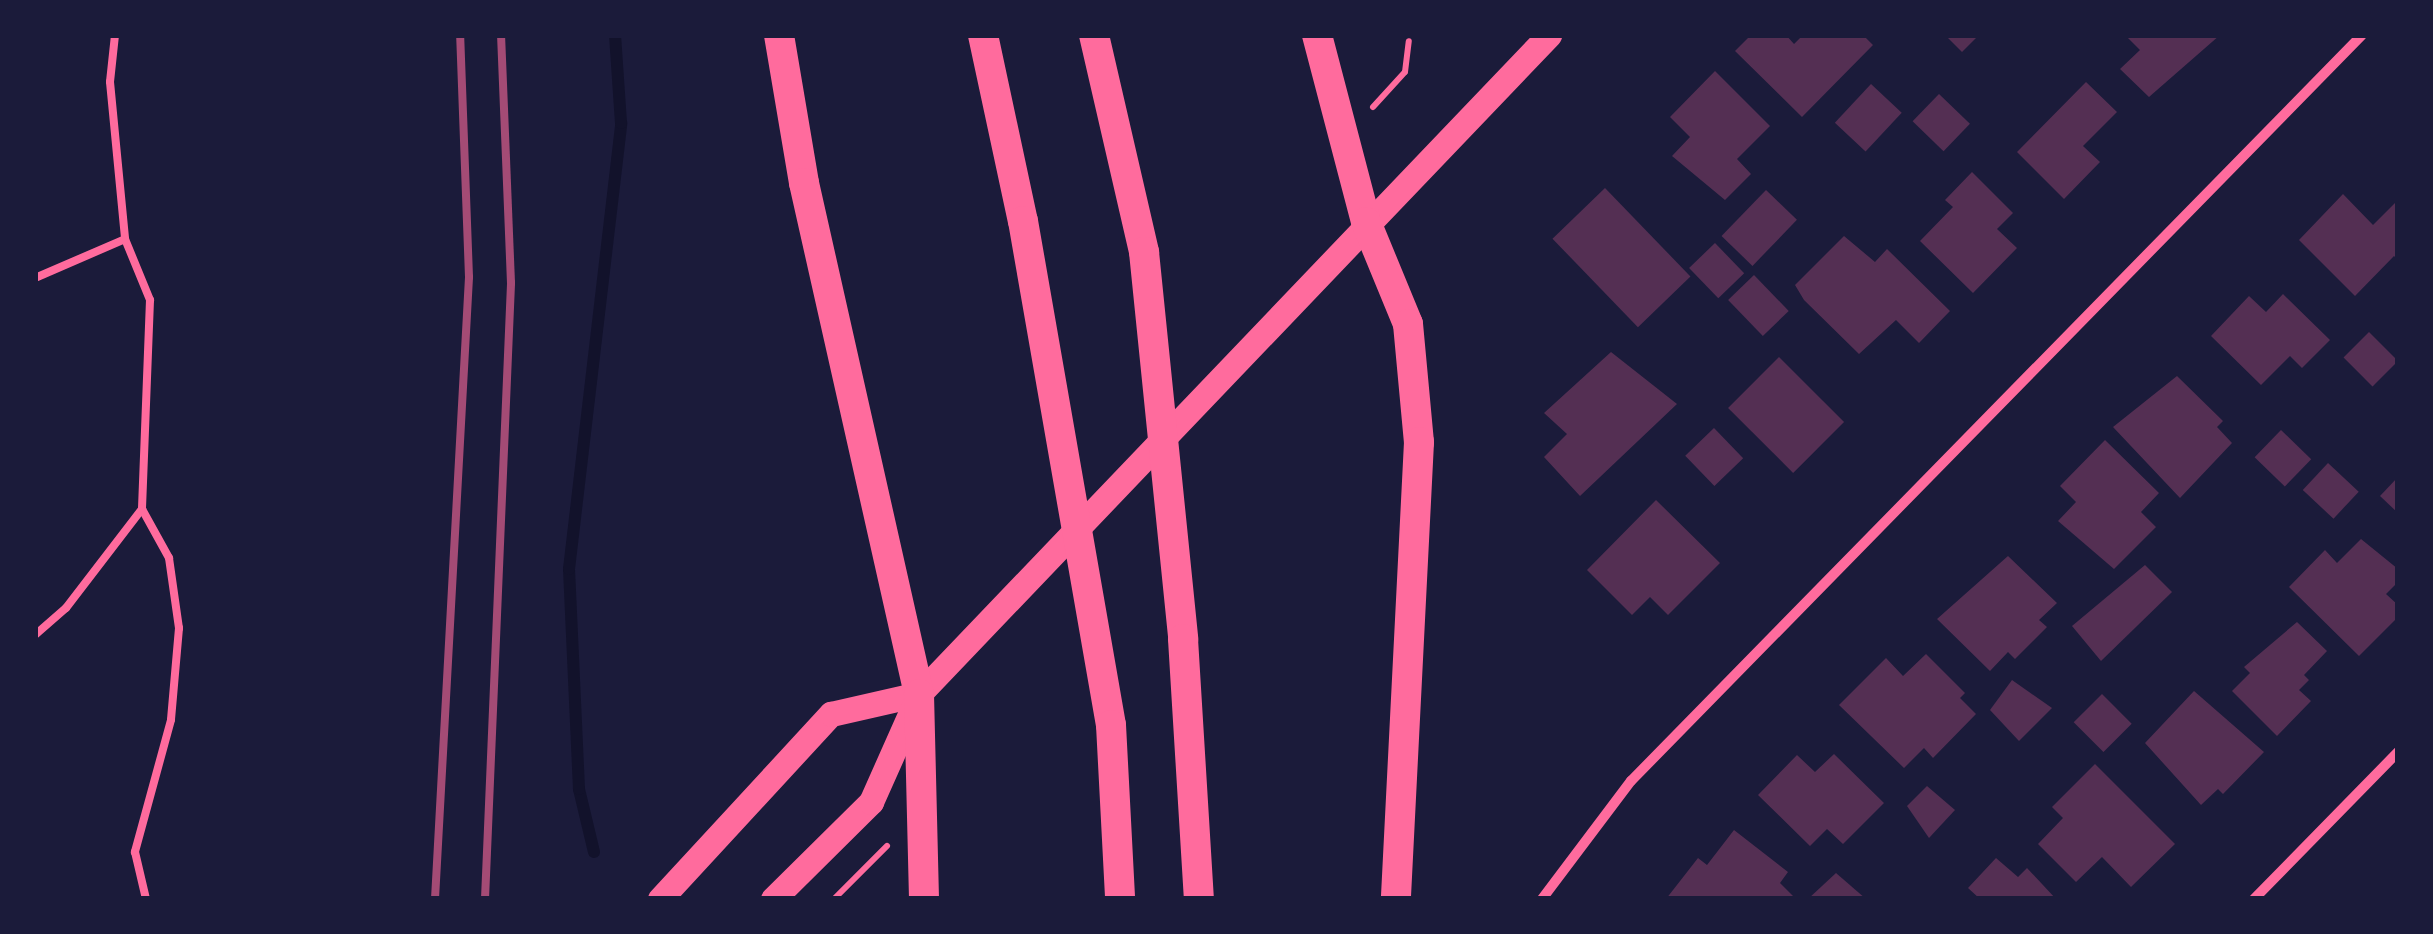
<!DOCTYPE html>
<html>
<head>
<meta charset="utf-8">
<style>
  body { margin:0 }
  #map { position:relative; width:2433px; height:934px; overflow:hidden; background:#1b1b3a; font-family:"Source Sans 3",sans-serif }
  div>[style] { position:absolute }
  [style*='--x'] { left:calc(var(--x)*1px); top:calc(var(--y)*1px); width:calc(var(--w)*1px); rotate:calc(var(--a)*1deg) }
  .stream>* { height:12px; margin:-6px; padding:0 6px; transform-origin:6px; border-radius:6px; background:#12122b }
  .building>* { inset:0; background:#542f53; transform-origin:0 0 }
  .path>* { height:6px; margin:-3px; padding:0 3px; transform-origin:3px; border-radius:3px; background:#ff6b9d }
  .service>* { height:8px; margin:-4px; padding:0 4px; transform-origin:4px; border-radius:4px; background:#ff6b9d }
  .minor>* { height:10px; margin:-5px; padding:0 5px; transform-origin:5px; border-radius:5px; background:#ff6b9d }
  .primary>* { height:25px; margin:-12.5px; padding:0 12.5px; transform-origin:12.5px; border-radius:12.5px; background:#ff6b9d }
  .motorway>* { height:30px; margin:-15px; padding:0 15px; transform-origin:15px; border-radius:15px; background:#ff6b9d }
  .rail>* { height:8px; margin:-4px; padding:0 4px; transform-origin:4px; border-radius:4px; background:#a44b75 }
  span { translate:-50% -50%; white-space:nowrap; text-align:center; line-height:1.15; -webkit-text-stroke:9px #1b1b3a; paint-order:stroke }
  .frame { position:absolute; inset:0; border:38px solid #1b1b3a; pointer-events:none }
</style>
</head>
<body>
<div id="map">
  <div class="stream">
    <div style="--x:594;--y:852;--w:65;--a:-103.4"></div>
    <div style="--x:579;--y:789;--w:220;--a:-92.6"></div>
    <div style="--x:569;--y:569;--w:449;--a:-83.3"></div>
    <div style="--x:621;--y:123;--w:88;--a:-93.9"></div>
  </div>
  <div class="building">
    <div style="clip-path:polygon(1751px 35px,1786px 35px,1794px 44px,1803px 35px,1863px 35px,1873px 45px,1802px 117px,1735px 51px)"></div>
    <div style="clip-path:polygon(1945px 35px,1979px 35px,1962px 52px)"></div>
    <div style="clip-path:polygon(2125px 35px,2220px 35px,2149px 97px,2120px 69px,2140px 50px)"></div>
    <div style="clip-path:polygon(1715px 71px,1770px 126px,1737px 159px,1751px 174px,1725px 200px,1672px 156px,1690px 137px,1670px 117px)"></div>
    <div style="clip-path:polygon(2086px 82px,2117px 112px,2083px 146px,2100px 162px,2064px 199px,2017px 152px)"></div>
    <div style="left:1871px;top:84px;width:42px;height:53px;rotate:43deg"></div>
    <div style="left:1939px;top:94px;width:43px;height:38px;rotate:44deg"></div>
    <div style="clip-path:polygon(1972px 172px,2013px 213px,1997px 229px,2017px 248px,1973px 293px,1920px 241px,1953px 207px,1945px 200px)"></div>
    <div style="left:1605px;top:188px;width:123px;height:73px;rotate:46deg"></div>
    <div style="left:1766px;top:190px;width:43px;height:64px;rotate:44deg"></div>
    <div style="clip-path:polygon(2343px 194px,2373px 225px,2398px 200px,2398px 260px,2394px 256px,2355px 296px,2299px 240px)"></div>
    <div style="clip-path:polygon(1844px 236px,1875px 262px,1887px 249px,1950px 311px,1919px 343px,1896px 320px,1859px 354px,1804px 300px,1795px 285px)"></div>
    <div style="left:1715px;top:243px;width:42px;height:36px;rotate:46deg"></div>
    <div style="left:1754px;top:275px;width:50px;height:36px;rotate:46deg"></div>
    <div style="clip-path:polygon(2283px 294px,2330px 340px,2302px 368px,2290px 356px,2261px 385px,2211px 336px,2249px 296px,2266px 312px)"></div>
    <div style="left:2369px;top:332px;width:41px;height:36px;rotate:45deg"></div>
    <div style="clip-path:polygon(1611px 352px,1677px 404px,1580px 496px,1544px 457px,1567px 434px,1544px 413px)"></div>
    <div style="left:1779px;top:357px;width:92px;height:72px;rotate:45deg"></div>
    <div style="clip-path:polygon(2177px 376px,2223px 421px,2217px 427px,2232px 443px,2180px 498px,2113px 427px)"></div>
    <div style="left:1714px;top:428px;width:42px;height:40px;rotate:46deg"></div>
    <div style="left:2281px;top:430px;width:42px;height:38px;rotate:44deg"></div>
    <div style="clip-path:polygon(2105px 440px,2159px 493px,2141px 512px,2156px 527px,2114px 569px,2058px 521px,2076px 502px,2060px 486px)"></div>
    <div style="left:2328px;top:463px;width:42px;height:37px;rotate:43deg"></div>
    <div style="clip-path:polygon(2398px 477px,2398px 513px,2380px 496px)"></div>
    <div style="clip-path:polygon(1656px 500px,1720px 563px,1668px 615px,1650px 597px,1632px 615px,1587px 570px)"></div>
    <div style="clip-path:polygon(2361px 539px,2398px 569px,2398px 582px,2386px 594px,2398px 605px,2398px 617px,2359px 656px,2289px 587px,2325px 550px,2337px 563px)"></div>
    <div style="clip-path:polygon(2008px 556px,2057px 603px,2039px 620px,2047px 627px,2015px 659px,2008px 652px,1990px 671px,1937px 619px)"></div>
    <div style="clip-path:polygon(2145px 565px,2172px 592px,2101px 661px,2072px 626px)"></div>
    <div style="clip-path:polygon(2297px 622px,2327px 651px,2304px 675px,2309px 680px,2299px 690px,2311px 701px,2277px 736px,2232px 691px,2250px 673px,2244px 667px)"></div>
    <div style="clip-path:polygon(1926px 654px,1965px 693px,1960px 698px,1976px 714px,1933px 758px,1924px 748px,1904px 768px,1839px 705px,1886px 658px,1903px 676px)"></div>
    <div style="clip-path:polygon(2012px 680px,2052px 708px,2019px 741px,1990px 710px)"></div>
    <div style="clip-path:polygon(2194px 691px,2264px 752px,2223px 794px,2218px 789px,2201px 805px,2145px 743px)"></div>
    <div style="left:2102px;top:694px;width:42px;height:40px;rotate:45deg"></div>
    <div style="clip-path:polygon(1834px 754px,1884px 803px,1843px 844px,1827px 829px,1810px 846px,1758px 795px,1797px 755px,1815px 772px)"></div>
    <div style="clip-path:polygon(2095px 764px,2175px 844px,2131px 887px,2102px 857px,2076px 882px,2038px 844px,2063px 818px,2052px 807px)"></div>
    <div style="clip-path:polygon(1927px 786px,1955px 810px,1929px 838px,1907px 806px)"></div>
    <div style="clip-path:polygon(1734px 830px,1788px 872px,1780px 883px,1796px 899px,1666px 899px,1698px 858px,1707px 865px)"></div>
    <div style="clip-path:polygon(1996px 858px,2018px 877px,2027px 868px,2056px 899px,1980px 899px,1968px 888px)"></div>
    <div style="clip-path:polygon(1836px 873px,1866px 899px,1808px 899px)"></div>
  </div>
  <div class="path">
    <div style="--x:1373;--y:107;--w:47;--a:-47.6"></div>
    <div style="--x:1405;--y:72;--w:31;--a:-83"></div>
    <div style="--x:834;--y:899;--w:75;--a:-45"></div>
  </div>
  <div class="service">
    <div style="--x:115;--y:35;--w:47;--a:96.1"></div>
    <div style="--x:110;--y:82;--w:158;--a:84.5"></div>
    <div style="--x:125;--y:239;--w:66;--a:67.7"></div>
    <div style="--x:150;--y:300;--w:209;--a:92.2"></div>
    <div style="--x:142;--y:509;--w:56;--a:61.1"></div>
    <div style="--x:169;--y:558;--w:71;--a:81.9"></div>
    <div style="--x:179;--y:628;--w:92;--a:95"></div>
    <div style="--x:171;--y:720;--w:137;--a:105.3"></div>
    <div style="--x:135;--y:852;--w:48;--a:76.8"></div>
    <div style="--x:35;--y:278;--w:98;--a:-23.4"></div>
    <div style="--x:35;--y:635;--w:41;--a:-41.1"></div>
    <div style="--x:66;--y:608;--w:125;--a:-52.5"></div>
  </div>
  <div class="minor">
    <div style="--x:1542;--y:899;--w:148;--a:-53"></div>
    <div style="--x:1631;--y:781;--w:1044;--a:-45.58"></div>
    <div style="--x:2254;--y:899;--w:206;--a:-45.6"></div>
  </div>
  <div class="primary">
    <div style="--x:660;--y:899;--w:252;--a:-47.3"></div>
    <div style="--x:831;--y:714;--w:90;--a:-12.8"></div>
    <div style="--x:773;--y:899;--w:138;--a:-44.7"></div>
    <div style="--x:871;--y:802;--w:118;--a:-66"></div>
    <div style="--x:919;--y:694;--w:912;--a:-46.29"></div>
  </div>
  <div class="motorway">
    <div style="--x:779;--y:35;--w:150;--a:80.4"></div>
    <div style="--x:804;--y:183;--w:524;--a:77.32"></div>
    <div style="--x:919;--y:694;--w:205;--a:88.6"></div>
    <div style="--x:983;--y:35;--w:190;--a:77.9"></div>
    <div style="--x:1023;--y:221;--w:512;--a:80.1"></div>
    <div style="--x:1111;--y:725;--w:174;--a:87"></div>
    <div style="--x:1094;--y:35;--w:223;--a:77"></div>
    <div style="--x:1144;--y:252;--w:389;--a:84.2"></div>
    <div style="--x:1183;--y:639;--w:260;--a:86.5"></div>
    <div style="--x:1317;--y:35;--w:193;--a:75.3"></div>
    <div style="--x:1366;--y:222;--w:110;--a:67.6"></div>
    <div style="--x:1408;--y:324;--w:119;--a:84.7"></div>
    <div style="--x:1419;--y:442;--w:458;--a:92.9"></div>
  </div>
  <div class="rail">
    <div style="--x:435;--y:899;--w:623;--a:-86.87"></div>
    <div style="--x:469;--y:277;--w:242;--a:-92.1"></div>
    <div style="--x:485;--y:899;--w:617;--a:-87.58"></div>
    <div style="--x:511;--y:283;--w:248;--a:-92.3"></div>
  </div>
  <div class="frame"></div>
</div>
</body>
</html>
